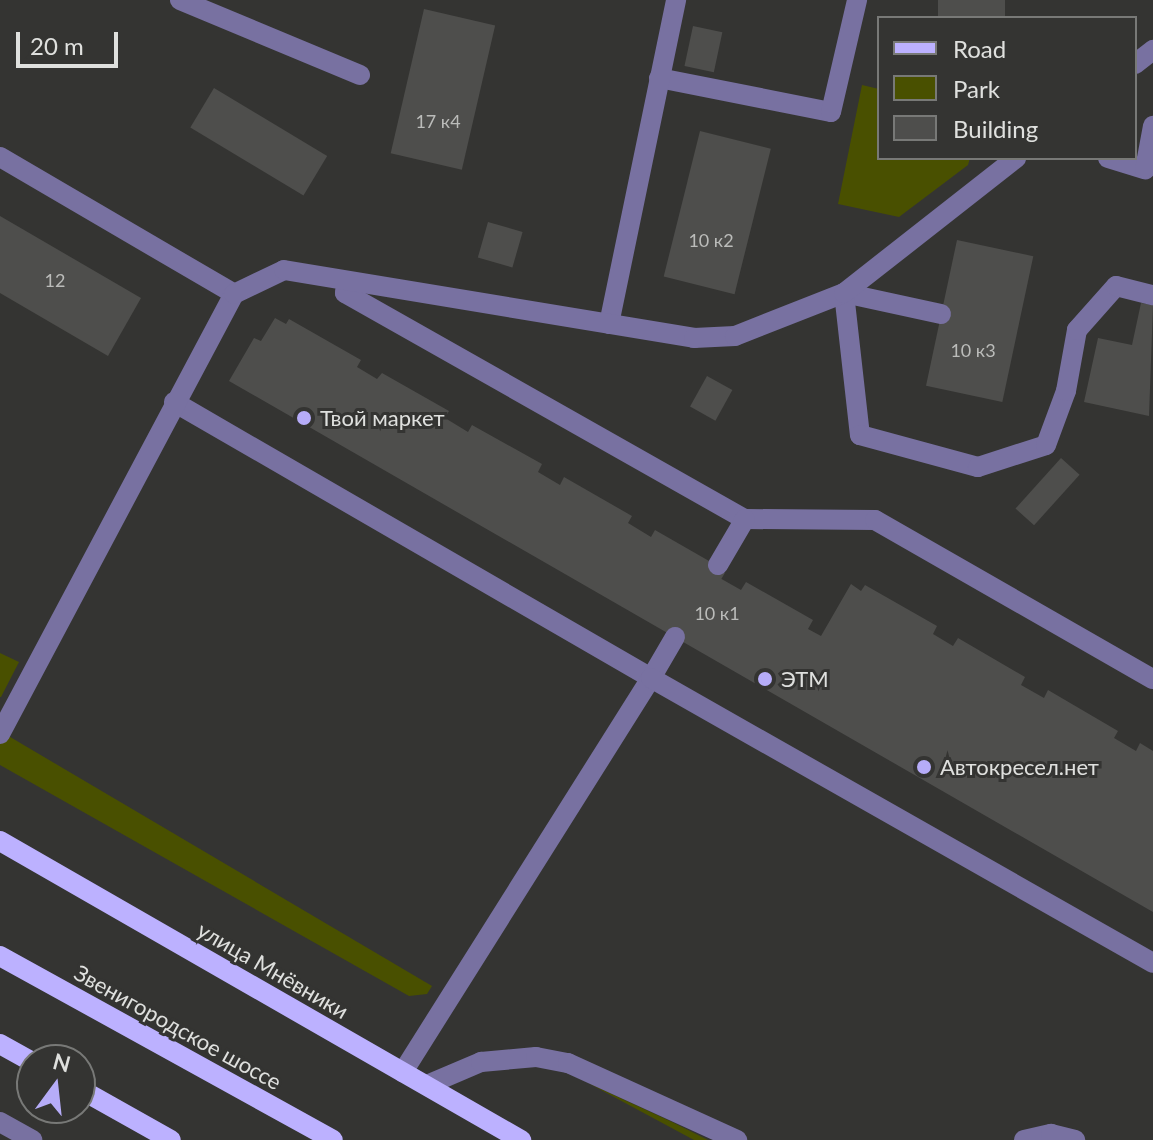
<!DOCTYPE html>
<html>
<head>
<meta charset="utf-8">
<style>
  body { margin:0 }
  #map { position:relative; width:1153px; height:1140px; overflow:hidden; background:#343432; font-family:Lato,sans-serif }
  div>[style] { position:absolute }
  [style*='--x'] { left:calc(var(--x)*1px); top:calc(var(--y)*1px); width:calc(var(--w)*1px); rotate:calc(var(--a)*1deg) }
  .green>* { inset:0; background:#495000 }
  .building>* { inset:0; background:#4e4e4c; transform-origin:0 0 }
  .minor-tunnel>* { height:20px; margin-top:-10px; transform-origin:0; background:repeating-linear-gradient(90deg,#4e4e4c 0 20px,transparent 0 30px) }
  .minor>* { height:20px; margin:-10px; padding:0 10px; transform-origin:10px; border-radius:10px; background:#7871a1 }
  .major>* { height:20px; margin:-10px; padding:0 10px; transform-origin:10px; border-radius:10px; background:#bcb1ff }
  .dots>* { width:22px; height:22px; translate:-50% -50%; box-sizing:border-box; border:4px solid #343432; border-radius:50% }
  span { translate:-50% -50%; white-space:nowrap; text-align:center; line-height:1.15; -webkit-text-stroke:6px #343432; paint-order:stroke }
  .number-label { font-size:18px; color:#bbbcba }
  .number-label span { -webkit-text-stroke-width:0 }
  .poi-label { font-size:22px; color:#dfe0de }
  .left { translate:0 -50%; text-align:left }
  .street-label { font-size:22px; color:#dfe0de }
  .legend { position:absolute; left:877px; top:16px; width:260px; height:144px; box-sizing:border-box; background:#343432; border:2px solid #787977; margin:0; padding:10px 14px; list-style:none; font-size:24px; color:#dfe0de }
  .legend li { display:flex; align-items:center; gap:16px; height:40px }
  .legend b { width:40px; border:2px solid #787977 }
  .north { position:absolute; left:16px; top:1044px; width:80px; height:80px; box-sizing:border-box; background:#343432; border:2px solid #787977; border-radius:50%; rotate:15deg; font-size:22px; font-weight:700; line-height:32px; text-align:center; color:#dfe0de }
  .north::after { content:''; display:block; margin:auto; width:28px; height:36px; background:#b6acf8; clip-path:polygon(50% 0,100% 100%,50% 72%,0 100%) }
  .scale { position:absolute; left:16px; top:32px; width:102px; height:36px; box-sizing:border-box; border:4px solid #dfe0de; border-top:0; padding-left:10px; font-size:24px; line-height:28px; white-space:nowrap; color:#dfe0de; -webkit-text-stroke:6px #343432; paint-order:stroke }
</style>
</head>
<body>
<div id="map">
  <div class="green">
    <div style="clip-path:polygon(862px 85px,879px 89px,879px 158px,970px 158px,968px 165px,899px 217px,838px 204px)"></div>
    <div style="clip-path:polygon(0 653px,19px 662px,1px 697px,0 697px)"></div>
    <div style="clip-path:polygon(0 731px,432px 986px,427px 994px,409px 996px,0 765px)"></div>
    <div style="clip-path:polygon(588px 1083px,672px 1122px,708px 1140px,694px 1140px)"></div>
  </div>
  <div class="building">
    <div style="left:938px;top:0;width:67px;height:18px"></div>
    <div style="left:424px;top:9px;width:73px;height:148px;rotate:13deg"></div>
    <div style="left:693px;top:26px;width:30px;height:41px;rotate:12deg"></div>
    <div style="left:214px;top:88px;width:132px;height:46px;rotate:31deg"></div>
    <div style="left:700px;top:131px;width:73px;height:150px;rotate:14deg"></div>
    <div style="clip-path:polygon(0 216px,141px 298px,108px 356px,0 293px)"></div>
    <div style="left:488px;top:222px;width:36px;height:37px;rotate:16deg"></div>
    <div style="left:957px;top:240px;width:78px;height:149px;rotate:12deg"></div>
    <div style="clip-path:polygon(1141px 303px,1153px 305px,1149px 416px,1084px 402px,1098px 338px,1132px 345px)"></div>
    <div style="clip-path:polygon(275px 318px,286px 324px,289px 319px,361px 360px,357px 367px,377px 379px,382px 373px,449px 411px,445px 418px,468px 432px,472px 425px,542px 464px,538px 472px,560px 485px,564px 477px,632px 516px,628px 523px,651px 537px,655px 530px,723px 569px,718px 577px,741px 590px,746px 582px,813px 620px,808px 629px,821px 636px,851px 584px,861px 591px,865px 585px,937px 626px,933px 634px,953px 646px,958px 638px,1025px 677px,1021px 685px,1044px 698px,1048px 690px,1118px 731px,1114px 738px,1136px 751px,1140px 743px,1153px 751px,1153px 912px,229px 381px,254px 338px,261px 341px)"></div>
    <div style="left:707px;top:376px;width:29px;height:35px;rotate:29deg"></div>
    <div style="left:1061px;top:458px;width:25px;height:68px;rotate:42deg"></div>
  </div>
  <div class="minor-tunnel">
    <div style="--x:675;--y:637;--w:84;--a:-59.2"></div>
  </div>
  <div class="minor">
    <div style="--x:180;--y:0;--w:195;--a:22.6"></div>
    <div style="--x:1135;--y:64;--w:23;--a:-38"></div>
    <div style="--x:659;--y:78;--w:175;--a:11.2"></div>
    <div style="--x:831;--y:112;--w:115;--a:-76.9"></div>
    <div style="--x:0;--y:157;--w:271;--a:30.3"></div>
    <div style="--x:1108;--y:158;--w:39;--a:17"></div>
    <div style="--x:1145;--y:169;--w:44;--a:-79.5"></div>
    <div style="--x:346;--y:284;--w:9;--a:96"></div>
    <div style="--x:345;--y:293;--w:459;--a:29.5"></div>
    <div style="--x:745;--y:519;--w:130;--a:0.4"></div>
    <div style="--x:875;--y:520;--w:320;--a:29.8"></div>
    <div style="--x:941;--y:314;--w:99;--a:-167.8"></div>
    <div style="--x:844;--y:293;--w:143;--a:83.6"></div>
    <div style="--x:860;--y:435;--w:122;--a:15.2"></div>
    <div style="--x:978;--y:467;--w:71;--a:-17.9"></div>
    <div style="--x:1046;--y:445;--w:58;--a:-69.7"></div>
    <div style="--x:1066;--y:391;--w:62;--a:-79.8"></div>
    <div style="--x:1077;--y:330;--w:59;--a:-48.4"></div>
    <div style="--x:1116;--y:286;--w:38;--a:14"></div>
    <div style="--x:609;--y:324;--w:331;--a:-78.3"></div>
    <div style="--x:174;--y:402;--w:551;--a:30.05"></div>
    <div style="--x:651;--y:678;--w:466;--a:122.2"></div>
    <div style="--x:718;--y:565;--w:53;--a:-59.6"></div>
    <div style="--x:675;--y:637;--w:48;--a:120.3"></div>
    <div style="--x:651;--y:678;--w:577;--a:29.58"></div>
    <div style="--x:0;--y:734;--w:498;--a:-62"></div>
    <div style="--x:234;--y:294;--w:55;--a:-25.6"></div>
    <div style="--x:284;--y:270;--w:416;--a:9.4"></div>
    <div style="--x:694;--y:338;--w:41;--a:-2.8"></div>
    <div style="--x:735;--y:336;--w:117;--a:-21.5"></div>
    <div style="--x:844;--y:293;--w:219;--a:-38.1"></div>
    <div style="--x:427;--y:1085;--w:59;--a:-23.1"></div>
    <div style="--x:481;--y:1062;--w:55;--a:-5.2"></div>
    <div style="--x:536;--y:1057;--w:33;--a:11"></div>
    <div style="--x:568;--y:1063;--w:186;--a:24.5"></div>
    <div style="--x:0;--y:1122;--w:37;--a:29"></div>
    <div style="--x:1024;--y:1140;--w:28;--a:-13"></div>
    <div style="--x:1051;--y:1134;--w:25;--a:14"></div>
  </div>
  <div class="major">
    <div style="--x:0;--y:841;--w:601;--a:29.85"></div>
    <div style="--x:0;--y:956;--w:380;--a:28.9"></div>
    <div style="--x:0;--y:1044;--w:37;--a:29"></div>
    <div style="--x:80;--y:1089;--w:104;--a:29.3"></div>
  </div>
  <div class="dots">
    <div style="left:304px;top:418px;background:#b6acf8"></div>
    <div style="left:765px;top:679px;background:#b6acf8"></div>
    <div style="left:924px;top:767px;background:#b6acf8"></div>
  </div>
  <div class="number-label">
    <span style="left:438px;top:121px">17 к4</span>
    <span style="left:711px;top:240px">10 к2</span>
    <span style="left:55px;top:280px">12</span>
    <span style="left:973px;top:350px">10 к3</span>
    <span style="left:717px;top:613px">10 к1</span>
  </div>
  <div class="poi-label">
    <span class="left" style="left:320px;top:418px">Твой маркет</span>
    <span class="left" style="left:781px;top:679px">ЭТМ</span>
    <span class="left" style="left:940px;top:767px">Автокресел.нет</span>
  </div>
  <div class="street-label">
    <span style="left:273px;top:970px;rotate:30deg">улица Мнёвники</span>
    <span style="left:178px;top:1027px;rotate:29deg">Звенигородское шоссе</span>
  </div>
  <ul class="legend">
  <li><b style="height:10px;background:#bcb1ff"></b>Road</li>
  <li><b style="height:22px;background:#495000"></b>Park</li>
  <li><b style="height:22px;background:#4e4e4c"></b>Building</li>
  </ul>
  <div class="north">N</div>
  <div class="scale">20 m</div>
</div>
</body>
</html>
